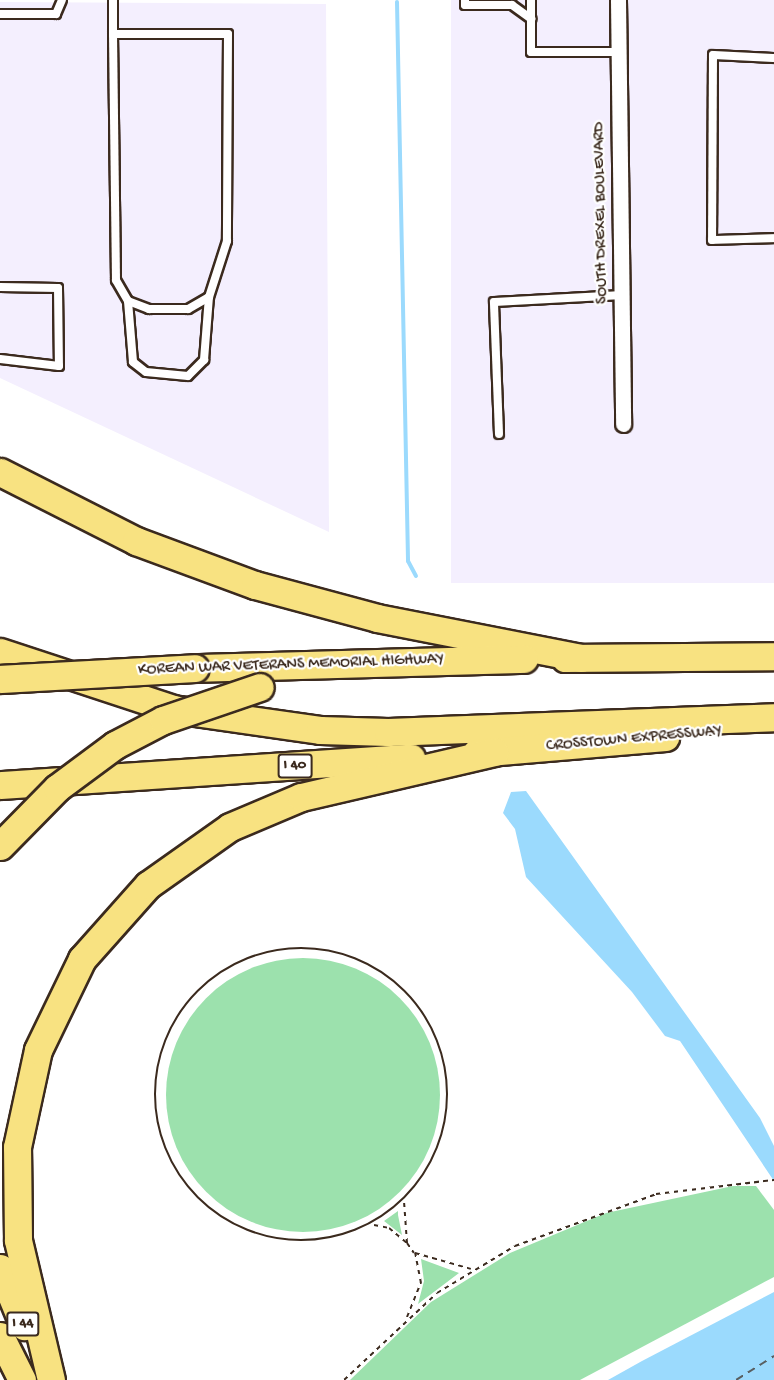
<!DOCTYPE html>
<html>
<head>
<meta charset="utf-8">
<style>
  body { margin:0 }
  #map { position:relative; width:774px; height:1380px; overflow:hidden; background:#fff; font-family:"Gochi Hand",sans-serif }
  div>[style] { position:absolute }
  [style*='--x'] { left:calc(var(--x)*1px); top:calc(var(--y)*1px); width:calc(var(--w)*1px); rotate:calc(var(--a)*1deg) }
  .built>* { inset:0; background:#f4effe; transform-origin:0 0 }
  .green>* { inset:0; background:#9ce1ad }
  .round { border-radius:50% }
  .water>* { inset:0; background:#9bdafd }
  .stream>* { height:4px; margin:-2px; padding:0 2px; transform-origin:2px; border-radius:2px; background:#9bdafd }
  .ferry>* { height:1.5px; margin-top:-0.75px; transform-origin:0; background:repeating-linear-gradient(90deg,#585f61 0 8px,transparent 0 14px) }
  .path>* { height:2px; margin-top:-1px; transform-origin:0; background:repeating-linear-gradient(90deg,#3b2a1e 0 4.5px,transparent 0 9px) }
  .path>.ring { margin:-1px; padding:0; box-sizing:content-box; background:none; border:2px solid #3b2a1e; border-radius:50% }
  .roads { filter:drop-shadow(2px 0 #3b2a1e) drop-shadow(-2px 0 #3b2a1e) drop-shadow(0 2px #3b2a1e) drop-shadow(0 -2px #3b2a1e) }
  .service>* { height:8px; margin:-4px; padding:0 4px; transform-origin:4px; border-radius:4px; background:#fff }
  .minor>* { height:15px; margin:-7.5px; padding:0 7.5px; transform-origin:7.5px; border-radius:7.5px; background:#fff }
  .motorway>* { height:27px; margin:-13.5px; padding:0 13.5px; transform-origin:13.5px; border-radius:13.5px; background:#f8e281 }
  .bridges { filter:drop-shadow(2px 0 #3b2a1e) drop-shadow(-2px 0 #3b2a1e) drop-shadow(0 2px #3b2a1e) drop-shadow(0 -2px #3b2a1e) }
  .motorway-bridge>* { height:27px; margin:-13.5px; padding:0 13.5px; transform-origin:13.5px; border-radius:13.5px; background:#f8e281 }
  span { translate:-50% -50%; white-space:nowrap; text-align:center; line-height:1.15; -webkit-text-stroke:4.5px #fff; paint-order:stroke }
  .shield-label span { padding:2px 4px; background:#fff; border:2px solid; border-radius:4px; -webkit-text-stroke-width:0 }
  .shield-label { font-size:15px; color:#3b2a1e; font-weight:700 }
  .street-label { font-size:16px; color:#3b2a1e }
</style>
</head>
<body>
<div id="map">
  <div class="built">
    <div style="left:451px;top:0;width:323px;height:583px"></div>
    <div style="clip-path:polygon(0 2px,326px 4px,329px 532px,0 378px)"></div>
  </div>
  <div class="green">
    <div class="round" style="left:166px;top:958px;width:274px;height:274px"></div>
    <div style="clip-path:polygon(733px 1186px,756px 1186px,774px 1210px,774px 1277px,580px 1380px,350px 1380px,431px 1302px,510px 1253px,606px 1213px)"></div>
    <div style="clip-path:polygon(398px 1211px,398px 1215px,402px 1235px,384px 1221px)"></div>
    <div style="clip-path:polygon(421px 1259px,459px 1273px,418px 1304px,424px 1281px)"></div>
  </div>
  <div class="water">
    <div style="clip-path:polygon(526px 791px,760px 1118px,774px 1146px,774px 1181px,680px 1041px,665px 1036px,632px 992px,526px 877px,515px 829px,503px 813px,511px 792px)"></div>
    <div style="clip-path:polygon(774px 1292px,774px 1380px,608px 1380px,642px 1361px)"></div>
  </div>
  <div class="stream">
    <div style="--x:397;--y:2;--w:559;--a:88.87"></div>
    <div style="--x:408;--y:561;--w:17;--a:62"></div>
  </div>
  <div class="ferry">
    <div style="--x:736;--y:1380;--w:45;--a:-32.3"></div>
  </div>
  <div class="path">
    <div class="ring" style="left:155px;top:948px;width:290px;height:290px"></div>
    <div style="--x:374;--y:1225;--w:15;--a:11"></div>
    <div style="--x:389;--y:1228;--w:23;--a:40"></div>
    <div style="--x:407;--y:1243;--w:42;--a:-94.1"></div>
    <div style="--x:407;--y:1243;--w:12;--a:55"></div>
    <div style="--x:407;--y:1317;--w:37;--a:-68"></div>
    <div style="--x:421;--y:1283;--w:31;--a:-101"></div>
    <div style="--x:415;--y:1253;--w:58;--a:15.9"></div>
    <div style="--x:344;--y:1380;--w:127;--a:-43.1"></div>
    <div style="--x:437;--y:1293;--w:91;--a:-31.1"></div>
    <div style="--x:515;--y:1246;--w:150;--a:-20.2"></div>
    <div style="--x:656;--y:1194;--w:119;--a:-6.8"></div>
  </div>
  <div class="roads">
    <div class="service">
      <div style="--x:113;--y:0;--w:34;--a:90"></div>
      <div style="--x:113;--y:34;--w:115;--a:0"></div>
      <div style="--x:228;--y:34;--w:207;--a:90.3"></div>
      <div style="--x:227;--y:241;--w:59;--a:107.8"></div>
      <div style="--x:209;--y:297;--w:24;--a:150"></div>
      <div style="--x:188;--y:309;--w:39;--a:180"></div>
      <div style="--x:149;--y:309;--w:22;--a:-159"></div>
      <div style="--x:128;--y:301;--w:24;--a:-120"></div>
      <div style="--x:116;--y:280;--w:246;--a:-90.7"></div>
      <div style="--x:465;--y:0;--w:5;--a:90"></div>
      <div style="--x:465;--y:5;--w:47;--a:0"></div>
      <div style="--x:512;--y:5;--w:24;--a:36"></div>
      <div style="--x:531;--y:0;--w:52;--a:90"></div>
      <div style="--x:531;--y:52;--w:86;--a:0"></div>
      <div style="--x:0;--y:14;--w:56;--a:0"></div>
      <div style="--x:56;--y:14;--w:15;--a:-67"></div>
      <div style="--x:774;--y:58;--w:61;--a:-177.2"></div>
      <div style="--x:713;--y:55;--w:185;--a:90.3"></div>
      <div style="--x:712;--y:240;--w:62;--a:-1.8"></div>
      <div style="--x:0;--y:287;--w:58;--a:1"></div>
      <div style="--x:58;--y:288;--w:78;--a:89.3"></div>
      <div style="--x:59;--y:366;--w:59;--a:-173.2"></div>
      <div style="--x:128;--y:301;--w:61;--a:85.3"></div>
      <div style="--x:133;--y:362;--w:16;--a:38"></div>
      <div style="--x:146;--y:372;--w:42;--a:5.4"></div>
      <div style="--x:188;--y:376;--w:23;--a:-45"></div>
      <div style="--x:204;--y:360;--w:63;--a:-85.5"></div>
      <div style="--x:499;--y:434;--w:132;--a:-92.2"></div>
      <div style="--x:494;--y:302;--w:129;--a:-3.1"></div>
    </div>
    <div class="minor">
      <div style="--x:618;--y:0;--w:424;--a:89.3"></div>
    </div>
    <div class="motorway">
      <div style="--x:0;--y:472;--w:153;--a:26.9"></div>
      <div style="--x:136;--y:541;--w:127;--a:20.3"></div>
      <div style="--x:255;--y:585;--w:126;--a:15.1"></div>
      <div style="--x:377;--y:618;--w:208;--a:11.1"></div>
      <div style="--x:0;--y:652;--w:182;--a:18.2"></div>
      <div style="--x:173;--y:709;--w:148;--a:8.1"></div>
      <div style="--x:320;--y:730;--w:68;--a:1.7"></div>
      <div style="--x:388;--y:732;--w:386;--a:-2.2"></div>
      <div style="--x:565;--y:658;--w:209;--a:-0.5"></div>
      <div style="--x:195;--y:668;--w:329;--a:-1.6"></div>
      <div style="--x:476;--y:753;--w:190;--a:-4.8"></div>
      <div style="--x:0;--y:785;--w:412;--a:-3.8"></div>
      <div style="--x:0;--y:1268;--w:63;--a:67.5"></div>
      <div style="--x:0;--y:1336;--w:49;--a:63.4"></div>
      <div style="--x:51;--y:1380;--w:144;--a:-103.3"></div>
      <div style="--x:18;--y:1240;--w:93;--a:-90.6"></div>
      <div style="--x:17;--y:1147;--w:99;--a:-77.8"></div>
      <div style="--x:38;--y:1050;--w:101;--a:-64.2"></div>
      <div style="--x:82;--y:959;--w:99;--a:-48.3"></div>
      <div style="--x:148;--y:885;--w:100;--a:-35.3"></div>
      <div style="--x:230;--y:827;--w:77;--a:-22.9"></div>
      <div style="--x:301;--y:797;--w:199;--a:-13.1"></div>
    </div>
  </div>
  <div class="bridges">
    <div class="motorway-bridge">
      <div style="--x:0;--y:679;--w:195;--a:-3.2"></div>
      <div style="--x:0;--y:846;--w:81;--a:-45.5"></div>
      <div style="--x:57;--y:788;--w:72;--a:-36.6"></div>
      <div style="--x:115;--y:745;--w:54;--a:-27.5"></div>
      <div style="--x:163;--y:720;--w:102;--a:-18.8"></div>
    </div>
  </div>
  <div class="shield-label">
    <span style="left:295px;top:766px">I 40</span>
    <span style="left:23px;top:1324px">I 44</span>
  </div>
  <div class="street-label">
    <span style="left:602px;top:213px;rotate:-91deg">SOUTH DREXEL BOULEVARD</span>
    <span style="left:291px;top:666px;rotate:-2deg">KOREAN WAR VETERANS MEMORIAL HIGHWAY</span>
    <span style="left:634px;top:740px;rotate:-5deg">CROSSTOWN EXPRESSWAY</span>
  </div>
</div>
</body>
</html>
